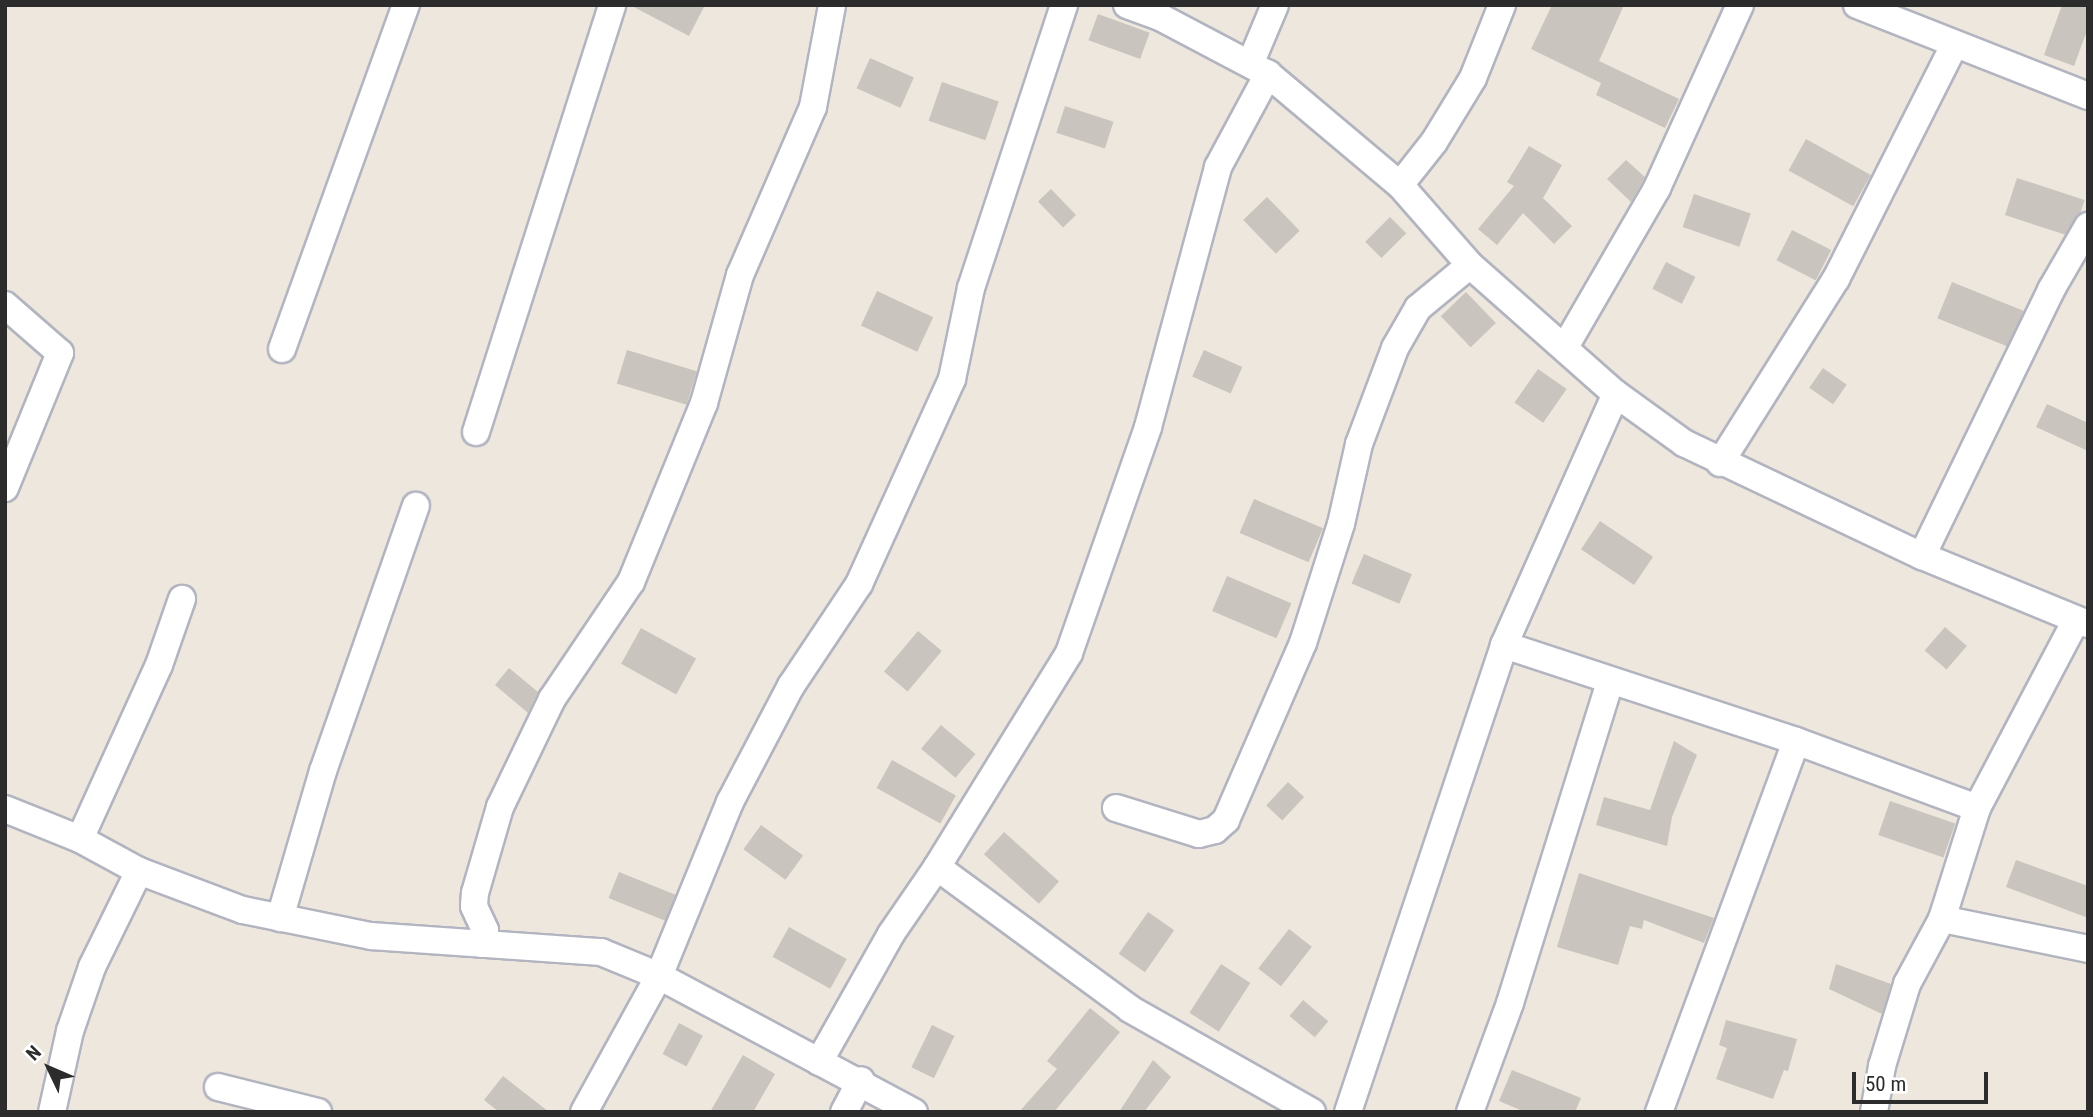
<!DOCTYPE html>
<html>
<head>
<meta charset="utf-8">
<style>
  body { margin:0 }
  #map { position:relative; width:2093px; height:1117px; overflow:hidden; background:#eee7de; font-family:"Roboto Condensed",sans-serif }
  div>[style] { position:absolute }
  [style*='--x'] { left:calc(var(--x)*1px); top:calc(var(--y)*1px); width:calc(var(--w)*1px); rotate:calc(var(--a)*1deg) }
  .building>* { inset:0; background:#c9c4bd; transform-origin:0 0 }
  .roads { filter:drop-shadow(2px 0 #b2b4bf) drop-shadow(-2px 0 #b2b4bf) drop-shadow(0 2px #b2b4bf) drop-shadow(0 -2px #b2b4bf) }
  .minor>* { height:26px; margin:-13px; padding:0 13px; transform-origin:13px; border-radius:13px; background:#fff }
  span { translate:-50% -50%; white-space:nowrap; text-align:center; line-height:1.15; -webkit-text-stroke:7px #fff; paint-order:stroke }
  .frame { position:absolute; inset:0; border:7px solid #2c2c2c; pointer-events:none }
  .north { position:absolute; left:14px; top:1033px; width:70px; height:70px; -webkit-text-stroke:5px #fff; paint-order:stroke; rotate:314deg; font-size:19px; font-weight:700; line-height:28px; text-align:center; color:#2c2c2c }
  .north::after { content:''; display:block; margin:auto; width:24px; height:32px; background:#2c2c2c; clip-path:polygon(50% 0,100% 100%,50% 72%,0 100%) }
  .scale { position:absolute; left:1852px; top:1072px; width:136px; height:32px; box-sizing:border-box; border:4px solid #2c2c2c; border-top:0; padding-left:9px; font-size:21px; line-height:24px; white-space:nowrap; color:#2c2c2c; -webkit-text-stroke:5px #fff; paint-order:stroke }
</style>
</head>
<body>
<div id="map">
  <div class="building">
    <div style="clip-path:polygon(630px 5px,705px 5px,689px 36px)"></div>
    <div style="clip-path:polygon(1552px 5px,1624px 5px,1599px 61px,1679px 99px,1665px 128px,1596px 95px,1601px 83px,1531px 49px)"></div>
    <div style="clip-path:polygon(2062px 5px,2088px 5px,2088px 28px,2074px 66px,2044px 55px)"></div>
    <div style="left:1098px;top:14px;width:55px;height:28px;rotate:20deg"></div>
    <div style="left:870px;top:58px;width:48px;height:33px;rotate:24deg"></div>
    <div style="left:942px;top:82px;width:60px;height:41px;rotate:19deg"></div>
    <div style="left:1065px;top:106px;width:51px;height:28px;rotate:18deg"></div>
    <div style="left:1806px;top:139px;width:74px;height:36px;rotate:29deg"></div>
    <div style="clip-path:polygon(1529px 146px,1562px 165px,1543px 198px,1572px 226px,1554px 244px,1523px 213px,1497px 245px,1478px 229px,1514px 186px,1507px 182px)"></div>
    <div style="clip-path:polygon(1626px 160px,1645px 177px,1631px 202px,1607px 179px)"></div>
    <div style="left:2017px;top:178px;width:71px;height:39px;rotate:18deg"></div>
    <div style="left:1051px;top:189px;width:36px;height:18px;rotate:46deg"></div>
    <div style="left:1694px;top:194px;width:60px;height:35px;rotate:19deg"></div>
    <div style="left:1267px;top:197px;width:47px;height:33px;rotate:46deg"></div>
    <div style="left:1390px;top:217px;width:23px;height:35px;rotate:45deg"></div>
    <div style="left:1792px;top:230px;width:44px;height:34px;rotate:27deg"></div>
    <div style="left:1666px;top:262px;width:33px;height:30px;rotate:27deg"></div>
    <div style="left:1952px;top:282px;width:77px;height:39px;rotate:22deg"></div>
    <div style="left:877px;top:291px;width:62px;height:38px;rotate:25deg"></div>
    <div style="left:1466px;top:292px;width:43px;height:35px;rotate:46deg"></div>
    <div style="left:627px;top:350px;width:73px;height:35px;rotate:17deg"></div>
    <div style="left:1204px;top:350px;width:42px;height:29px;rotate:24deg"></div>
    <div style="left:1823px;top:368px;width:29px;height:24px;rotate:35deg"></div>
    <div style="left:1538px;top:369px;width:35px;height:41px;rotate:35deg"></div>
    <div style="clip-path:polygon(2047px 404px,2088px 423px,2088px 451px,2036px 427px)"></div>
    <div style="left:1254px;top:499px;width:75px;height:37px;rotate:23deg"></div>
    <div style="left:1600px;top:521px;width:64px;height:34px;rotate:34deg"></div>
    <div style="left:1364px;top:554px;width:52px;height:32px;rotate:23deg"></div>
    <div style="left:1227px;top:576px;width:70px;height:38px;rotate:23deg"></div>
    <div style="left:1945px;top:627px;width:29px;height:31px;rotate:41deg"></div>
    <div style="left:641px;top:628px;width:63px;height:41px;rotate:29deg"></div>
    <div style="left:918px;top:631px;width:31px;height:53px;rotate:40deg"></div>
    <div style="clip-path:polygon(509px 668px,538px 692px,528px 713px,495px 685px)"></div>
    <div style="left:941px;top:725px;width:45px;height:31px;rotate:40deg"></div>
    <div style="clip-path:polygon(1674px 741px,1697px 755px,1672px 817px,1667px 846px,1596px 825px,1604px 797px,1650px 810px)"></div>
    <div style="left:892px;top:760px;width:73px;height:32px;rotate:29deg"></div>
    <div style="left:1288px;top:782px;width:22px;height:32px;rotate:43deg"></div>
    <div style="left:1890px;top:801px;width:69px;height:36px;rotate:19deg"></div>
    <div style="left:761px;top:825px;width:52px;height:30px;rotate:36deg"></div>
    <div style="left:1004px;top:832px;width:74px;height:30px;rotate:42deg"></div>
    <div style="clip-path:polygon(2016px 860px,2088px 886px,2088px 918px,2006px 887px)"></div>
    <div style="left:619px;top:872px;width:61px;height:28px;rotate:22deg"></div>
    <div style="clip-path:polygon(1579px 873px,1714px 918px,1704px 943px,1644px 920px,1642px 929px,1630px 926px,1618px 965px,1557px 947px)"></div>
    <div style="left:1148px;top:912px;width:32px;height:51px;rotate:35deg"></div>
    <div style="left:789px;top:927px;width:66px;height:34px;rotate:29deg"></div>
    <div style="left:1289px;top:929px;width:29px;height:50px;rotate:38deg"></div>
    <div style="left:1221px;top:964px;width:35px;height:58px;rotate:33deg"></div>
    <div style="clip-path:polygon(1836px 964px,1891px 984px,1882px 1014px,1829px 989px)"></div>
    <div style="left:1303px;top:1000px;width:33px;height:21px;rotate:40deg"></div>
    <div style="clip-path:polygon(1090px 1008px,1120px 1032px,1054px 1112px,1019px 1112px,1057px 1069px,1047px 1061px)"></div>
    <div style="clip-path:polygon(1726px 1020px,1797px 1039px,1788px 1071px,1784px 1070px,1773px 1099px,1716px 1079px,1727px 1048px,1719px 1045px)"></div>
    <div style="left:679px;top:1023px;width:27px;height:35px;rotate:28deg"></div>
    <div style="left:932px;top:1025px;width:25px;height:47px;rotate:26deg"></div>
    <div style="clip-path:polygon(743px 1055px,775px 1074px,753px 1112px,710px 1112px)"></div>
    <div style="clip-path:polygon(1153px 1060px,1171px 1077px,1144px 1112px,1119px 1112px)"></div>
    <div style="clip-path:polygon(1512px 1070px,1581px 1098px,1575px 1112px,1525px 1112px,1499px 1101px)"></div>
    <div style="clip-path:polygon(503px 1076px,549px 1112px,499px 1112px,484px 1100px)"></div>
  </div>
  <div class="roads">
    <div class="minor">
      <div style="--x:1127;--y:5;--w:35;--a:20"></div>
      <div style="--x:1160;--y:17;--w:122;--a:27.8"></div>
      <div style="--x:1268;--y:74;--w:172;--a:40.1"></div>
      <div style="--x:1400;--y:185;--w:106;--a:48.8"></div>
      <div style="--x:1470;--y:265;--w:195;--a:41.5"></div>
      <div style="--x:1616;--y:394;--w:84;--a:35.8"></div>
      <div style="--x:1684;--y:443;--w:263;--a:25.4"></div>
      <div style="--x:1922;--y:556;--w:179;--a:22.3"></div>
      <div style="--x:1857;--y:5;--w:248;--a:21.5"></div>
      <div style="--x:1251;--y:62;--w:62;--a:-67.2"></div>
      <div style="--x:1400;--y:185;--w:55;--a:-51.7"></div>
      <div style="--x:1434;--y:142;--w:75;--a:-58.6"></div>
      <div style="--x:1473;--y:78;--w:79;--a:-68.3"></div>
      <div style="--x:5;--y:305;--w:73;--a:41.1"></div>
      <div style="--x:60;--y:353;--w:146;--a:112.2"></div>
      <div style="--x:1565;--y:347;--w:184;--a:-59.9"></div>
      <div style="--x:1657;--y:188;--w:201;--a:-65.6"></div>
      <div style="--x:282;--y:349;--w:366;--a:-70.2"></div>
      <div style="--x:476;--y:432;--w:448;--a:-72.3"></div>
      <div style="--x:1720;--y:463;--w:218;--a:-57.8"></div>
      <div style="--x:1836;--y:279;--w:262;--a:-63.2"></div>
      <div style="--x:1922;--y:556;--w:296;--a:-64.1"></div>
      <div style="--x:2051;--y:290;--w:74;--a:-60"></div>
      <div style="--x:1504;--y:645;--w:307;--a:18.2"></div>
      <div style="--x:1796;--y:741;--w:193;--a:20.3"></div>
      <div style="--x:1116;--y:808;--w:87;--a:17.4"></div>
      <div style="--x:1199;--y:834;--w:16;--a:-14"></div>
      <div style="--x:1215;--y:830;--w:15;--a:-42"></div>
      <div style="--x:1226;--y:820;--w:193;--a:-66.5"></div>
      <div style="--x:1303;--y:643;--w:125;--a:-72.3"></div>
      <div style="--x:1341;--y:524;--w:82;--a:-77.3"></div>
      <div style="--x:1359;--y:444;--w:103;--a:-69.4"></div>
      <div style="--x:1395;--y:348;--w:46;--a:-60.1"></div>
      <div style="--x:1418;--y:308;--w:67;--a:-39.6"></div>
      <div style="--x:5;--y:809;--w:81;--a:21.8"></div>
      <div style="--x:80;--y:839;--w:67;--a:28.5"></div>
      <div style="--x:139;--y:871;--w:111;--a:20.6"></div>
      <div style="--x:243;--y:910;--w:131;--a:11.5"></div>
      <div style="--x:371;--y:936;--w:231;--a:4"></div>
      <div style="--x:601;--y:952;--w:63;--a:22.5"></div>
      <div style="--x:659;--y:976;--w:289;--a:28.1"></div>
      <div style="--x:80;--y:839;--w:191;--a:-65.6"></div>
      <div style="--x:159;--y:665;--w:70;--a:-70.8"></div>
      <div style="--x:937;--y:867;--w:240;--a:36.3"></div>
      <div style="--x:1130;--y:1009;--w:209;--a:29.5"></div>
      <div style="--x:280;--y:918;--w:153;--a:-73.7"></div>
      <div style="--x:323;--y:771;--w:281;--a:-70.7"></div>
      <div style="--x:1942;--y:919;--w:149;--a:11.6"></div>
      <div style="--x:482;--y:944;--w:14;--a:-78"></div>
      <div style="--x:485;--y:930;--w:26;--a:-115"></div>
      <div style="--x:474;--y:906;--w:13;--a:-86"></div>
      <div style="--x:475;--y:893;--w:90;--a:-73.8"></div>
      <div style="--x:500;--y:807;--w:120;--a:-64.3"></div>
      <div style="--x:552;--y:699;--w:141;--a:-56"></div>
      <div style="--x:631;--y:582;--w:193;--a:-67.8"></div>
      <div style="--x:704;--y:403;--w:133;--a:-74.3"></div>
      <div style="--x:740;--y:275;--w:183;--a:-66.5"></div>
      <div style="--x:813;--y:107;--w:104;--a:-79.4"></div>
      <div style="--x:819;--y:1062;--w:147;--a:-60.6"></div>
      <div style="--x:891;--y:934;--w:81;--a:-55.5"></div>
      <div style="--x:937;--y:867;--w:251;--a:-58.3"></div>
      <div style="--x:1069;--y:653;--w:239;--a:-70.7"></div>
      <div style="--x:1148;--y:427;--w:269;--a:-74.9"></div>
      <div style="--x:1218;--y:167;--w:106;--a:-61.7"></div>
      <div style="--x:218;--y:1087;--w:103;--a:14"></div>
      <div style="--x:52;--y:1112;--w:83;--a:-77.5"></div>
      <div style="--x:70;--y:1031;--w:68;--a:-71"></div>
      <div style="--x:92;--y:967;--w:107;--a:-63.9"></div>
      <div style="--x:584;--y:1112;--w:155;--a:-61.1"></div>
      <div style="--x:659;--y:976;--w:188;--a:-67.8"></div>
      <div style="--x:730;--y:802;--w:131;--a:-62.3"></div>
      <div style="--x:791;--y:686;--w:123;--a:-56.3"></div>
      <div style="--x:859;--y:584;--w:225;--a:-65.6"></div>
      <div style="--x:952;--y:379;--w:93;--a:-78.2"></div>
      <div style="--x:971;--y:288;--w:298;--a:-71.8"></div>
      <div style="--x:844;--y:1112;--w:36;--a:-62"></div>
      <div style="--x:1348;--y:1112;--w:492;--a:-71.5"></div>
      <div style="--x:1504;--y:645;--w:275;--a:-66"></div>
      <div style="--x:1470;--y:1112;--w:116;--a:-69.8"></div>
      <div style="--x:1510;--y:1003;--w:337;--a:-72.7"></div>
      <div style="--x:1659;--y:1112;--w:395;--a:-69.7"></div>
      <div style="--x:1874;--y:1112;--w:47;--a:-80.1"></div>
      <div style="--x:1882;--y:1066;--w:86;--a:-73"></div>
      <div style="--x:1907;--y:984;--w:74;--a:-61.7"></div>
      <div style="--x:1942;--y:919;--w:116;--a:-72.5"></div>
      <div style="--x:1977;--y:808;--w:212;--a:-62.2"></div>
    </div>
  </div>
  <div class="frame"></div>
  <div class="north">N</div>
  <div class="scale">50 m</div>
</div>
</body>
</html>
